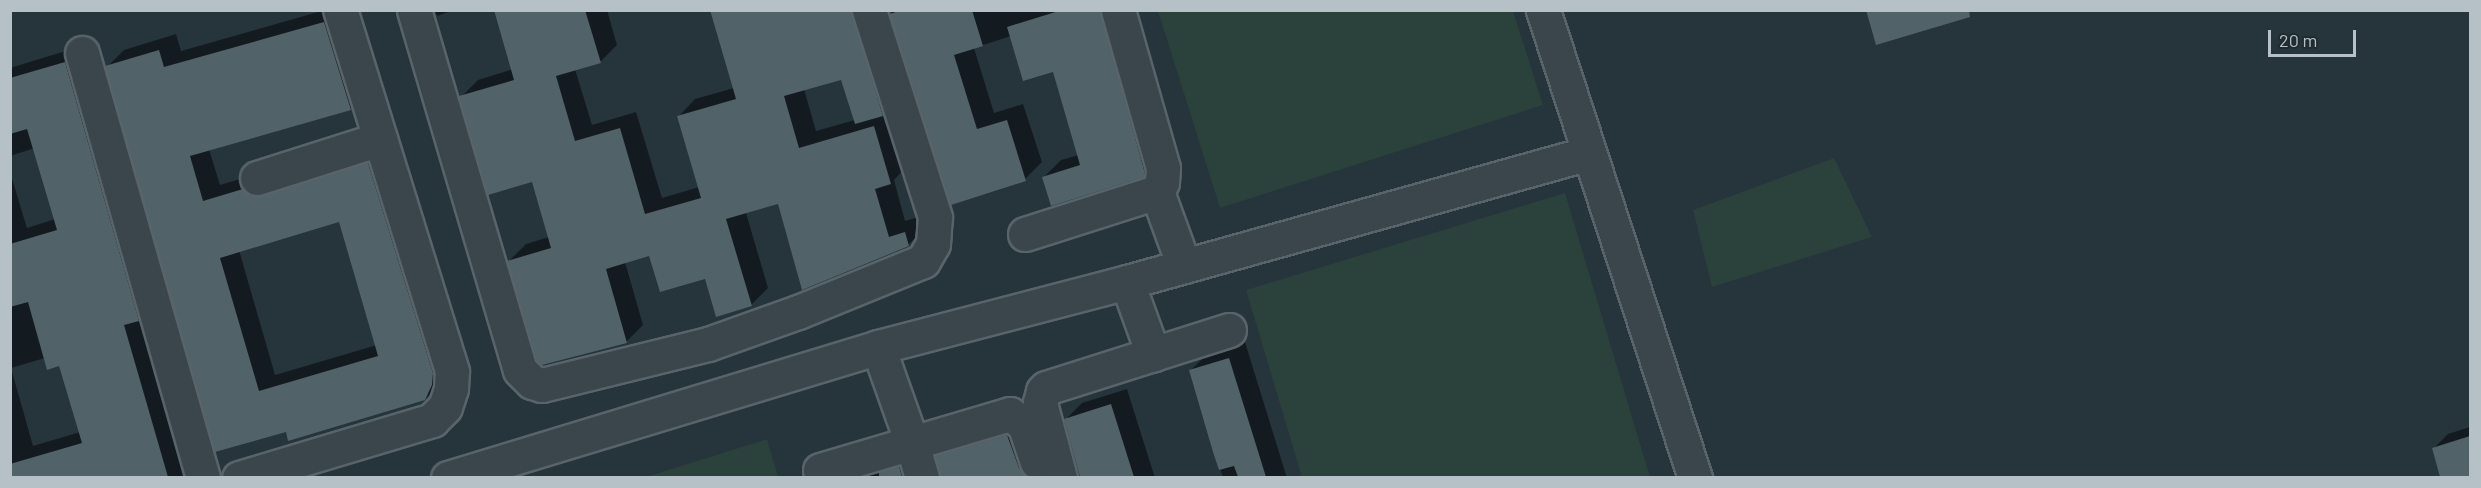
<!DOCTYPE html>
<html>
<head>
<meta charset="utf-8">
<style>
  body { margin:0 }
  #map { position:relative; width:2481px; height:488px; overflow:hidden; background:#26343c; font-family:Barlow,sans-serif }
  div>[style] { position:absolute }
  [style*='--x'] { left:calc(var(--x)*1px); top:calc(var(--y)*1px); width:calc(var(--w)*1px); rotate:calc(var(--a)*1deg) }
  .green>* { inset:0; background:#2b413c }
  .shadow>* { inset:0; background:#0007 }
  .building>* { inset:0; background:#526269 }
  .roads { filter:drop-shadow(2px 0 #58646a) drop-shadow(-2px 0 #58646a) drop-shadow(0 2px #58646a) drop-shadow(0 -2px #58646a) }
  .minor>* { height:33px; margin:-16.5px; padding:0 16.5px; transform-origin:16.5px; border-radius:16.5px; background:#3a464c }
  span { translate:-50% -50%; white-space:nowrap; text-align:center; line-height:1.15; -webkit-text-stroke:4.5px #1f2b31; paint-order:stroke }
  .frame { position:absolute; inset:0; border:12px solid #b6c1c7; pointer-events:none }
  .scale { position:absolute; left:2268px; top:30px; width:88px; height:27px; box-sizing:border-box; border:3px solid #b6c1c7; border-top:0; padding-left:8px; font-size:18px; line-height:21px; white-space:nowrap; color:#b6c1c7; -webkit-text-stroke:4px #1f2b31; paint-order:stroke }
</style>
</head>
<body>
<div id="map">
  <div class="green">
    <div style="clip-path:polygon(1158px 11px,1513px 11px,1543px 105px,1220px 208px)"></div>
    <div style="clip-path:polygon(1834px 158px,1872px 237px,1712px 287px,1693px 210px)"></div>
    <div style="clip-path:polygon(1565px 193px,1650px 477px,1302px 477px,1246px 290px)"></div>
    <div style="clip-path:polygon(767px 439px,778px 477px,646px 477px)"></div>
  </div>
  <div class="shadow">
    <div style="clip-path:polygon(evenodd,325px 10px,368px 92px,351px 109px,209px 149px,220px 185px,260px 173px,385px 147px,442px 381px,425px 399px,287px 430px,216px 451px,107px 67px,124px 50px,176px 34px,181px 51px,325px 10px,340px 220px,377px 345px,275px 375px,239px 250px,340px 220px)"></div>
    <div style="clip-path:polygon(435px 10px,454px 10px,437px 16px)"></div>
    <div style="clip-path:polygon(evenodd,496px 10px,607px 10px,617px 45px,600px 62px,575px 69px,592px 125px,636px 112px,662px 198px,699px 187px,679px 116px,695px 99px,734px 88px,712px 10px,872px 10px,907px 166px,894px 180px,905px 221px,922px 216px,925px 228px,908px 245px,779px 202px,746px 213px,768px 288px,751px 305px,706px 277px,650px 255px,625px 262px,643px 325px,626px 342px,509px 261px,526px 244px,549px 237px,533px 180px,461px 97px,478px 80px,513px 69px,496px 10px,842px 78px,855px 120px,816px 131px,804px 89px,842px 78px)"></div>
    <div style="clip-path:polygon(891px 10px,1121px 10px,1160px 158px,1143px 175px,1044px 177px,1061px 160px,1079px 155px,1054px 70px,1011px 36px,974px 48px,994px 113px,1023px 104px,1042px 162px,1025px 179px,952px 203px)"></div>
    <div style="clip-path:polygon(evenodd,82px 46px,187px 470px,180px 478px,10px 478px,10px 172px,27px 228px,55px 219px,35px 148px,10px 156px,10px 68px,82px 46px,45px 358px,60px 364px,80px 432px,33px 446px,11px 368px,45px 358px)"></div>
    <div style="clip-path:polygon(1245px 342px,1287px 478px,1223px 478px,1190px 371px,1206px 355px)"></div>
    <div style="clip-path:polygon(1127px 389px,1155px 478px,1083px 478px,1065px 420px,1082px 403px)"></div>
    <div style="clip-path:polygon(1023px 422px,1053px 478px,941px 478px,937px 456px,951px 442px)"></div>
    <div style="clip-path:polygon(2470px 427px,2470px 478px,2442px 478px,2433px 449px,2448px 434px)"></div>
    <div style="clip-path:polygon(914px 453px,924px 478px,830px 478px)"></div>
  </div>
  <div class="building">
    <div style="clip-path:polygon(494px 10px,585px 10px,601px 63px,556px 76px,575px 141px,620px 128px,645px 214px,701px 198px,677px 116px,736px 99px,710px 10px,851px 11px,883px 116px,855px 124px,841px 80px,784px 96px,799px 148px,874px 126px,891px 184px,875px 189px,889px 237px,905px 232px,909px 246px,802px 290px,778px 204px,726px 219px,752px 306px,716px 317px,705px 279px,660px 292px,649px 256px,606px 269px,627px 343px,542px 365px,537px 360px,507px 261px,551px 248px,532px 182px,488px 195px,459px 96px,514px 80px)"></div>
    <div style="clip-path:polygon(901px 10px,972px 10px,983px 46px,954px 55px,977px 129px,1007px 120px,1026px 181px,951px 205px,890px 14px)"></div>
    <div style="clip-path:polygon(1062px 10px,1100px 10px,1144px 170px,1144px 177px,1051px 206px,1042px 177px,1080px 165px,1053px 72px,1023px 81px,1007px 27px)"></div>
    <div style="clip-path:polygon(1866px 10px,1969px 10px,1970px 17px,1876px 45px)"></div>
    <div style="clip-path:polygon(evenodd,324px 22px,351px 110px,190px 156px,203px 201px,243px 189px,252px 196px,263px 196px,368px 163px,433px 373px,432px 385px,425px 400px,288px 441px,286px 432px,215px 452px,105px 66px,159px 50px,164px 67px,324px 22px,339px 222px,378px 356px,259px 391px,220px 258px,339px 222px)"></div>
    <div style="clip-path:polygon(65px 62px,139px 321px,124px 325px,168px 477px,10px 477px,10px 464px,82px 443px,59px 366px,47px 370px,28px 302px,10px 307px,10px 244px,57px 230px,27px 129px,10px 134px,10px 78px)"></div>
    <div style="clip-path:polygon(1229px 358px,1266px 477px,1238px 477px,1234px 466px,1219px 470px,1213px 452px,1189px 370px)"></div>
    <div style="clip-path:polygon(1111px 404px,1134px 477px,1080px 477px,1064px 419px)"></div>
    <div style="clip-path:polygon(1007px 435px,1019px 468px,1027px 477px,940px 477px,935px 456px)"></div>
    <div style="clip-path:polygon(2470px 436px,2470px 477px,2440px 477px,2432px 448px)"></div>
    <div style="clip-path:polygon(899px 466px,902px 477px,879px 477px,879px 472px)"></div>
  </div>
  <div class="roads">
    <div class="minor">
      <div style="--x:414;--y:10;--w:375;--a:73.6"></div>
      <div style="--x:520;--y:370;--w:17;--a:45"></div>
      <div style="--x:532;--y:382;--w:10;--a:17"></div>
      <div style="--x:542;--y:385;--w:171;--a:-13.9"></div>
      <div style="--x:708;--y:344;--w:96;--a:-19.6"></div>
      <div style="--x:798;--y:312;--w:135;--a:-22.2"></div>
      <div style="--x:923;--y:261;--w:20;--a:-60"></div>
      <div style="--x:933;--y:244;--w:27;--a:-86"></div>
      <div style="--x:935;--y:217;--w:217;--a:-107.7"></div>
      <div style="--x:1543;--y:10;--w:492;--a:72"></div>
      <div style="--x:82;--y:53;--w:442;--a:74.1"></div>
      <div style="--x:257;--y:178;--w:129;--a:-17.6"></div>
      <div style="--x:1157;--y:192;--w:79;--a:70"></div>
      <div style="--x:1025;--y:234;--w:139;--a:-17.7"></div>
      <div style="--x:1157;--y:192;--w:11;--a:-63"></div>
      <div style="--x:1162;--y:182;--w:14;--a:-86"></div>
      <div style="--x:1163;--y:168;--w:164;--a:-105.9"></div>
      <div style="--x:1127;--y:282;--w:77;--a:70.1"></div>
      <div style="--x:878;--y:347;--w:102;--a:70.5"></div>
      <div style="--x:912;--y:443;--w:102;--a:-16.5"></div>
      <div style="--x:1010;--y:414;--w:17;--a:36"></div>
      <div style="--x:1024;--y:424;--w:40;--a:71.1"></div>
      <div style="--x:820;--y:470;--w:96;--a:-16.4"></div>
      <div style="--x:912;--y:443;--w:36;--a:74"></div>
      <div style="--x:239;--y:478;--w:202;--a:-16.7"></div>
      <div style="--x:432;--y:420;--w:18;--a:-45"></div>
      <div style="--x:445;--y:407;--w:20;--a:-72"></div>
      <div style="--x:451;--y:388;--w:17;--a:-87"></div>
      <div style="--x:452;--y:371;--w:378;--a:-107.2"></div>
      <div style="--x:448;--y:478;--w:450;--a:-16.9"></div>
      <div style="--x:878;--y:347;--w:257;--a:-14.6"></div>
      <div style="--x:1127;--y:282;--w:480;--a:-15.6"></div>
      <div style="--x:1060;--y:478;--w:78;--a:-104.9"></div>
      <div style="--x:1040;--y:403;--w:12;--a:-76"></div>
      <div style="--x:1043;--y:391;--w:4;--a:-45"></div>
      <div style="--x:1046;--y:388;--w:192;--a:-17.6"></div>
    </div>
  </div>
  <div class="frame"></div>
  <div class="scale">20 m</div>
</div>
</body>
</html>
